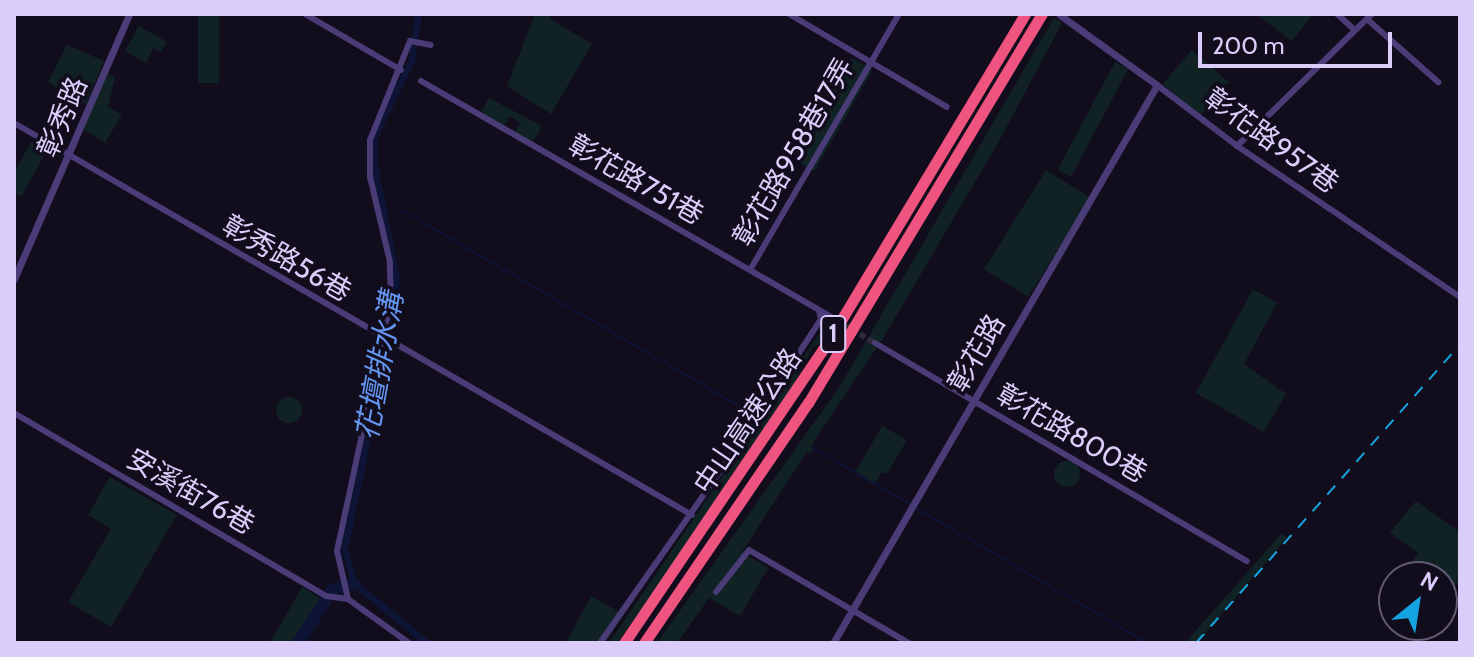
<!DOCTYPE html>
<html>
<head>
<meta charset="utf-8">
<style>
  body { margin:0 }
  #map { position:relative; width:1474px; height:657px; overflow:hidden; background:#120d1c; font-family:Cabin,"Noto Sans TC",sans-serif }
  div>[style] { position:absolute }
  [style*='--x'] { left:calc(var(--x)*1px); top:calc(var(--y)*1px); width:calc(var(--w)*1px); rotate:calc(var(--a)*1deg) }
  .green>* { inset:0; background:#112225; transform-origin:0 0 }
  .round { border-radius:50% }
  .stream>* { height:2px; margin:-1px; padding:0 1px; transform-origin:1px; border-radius:1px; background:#0d1435 }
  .canal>* { height:7px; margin:-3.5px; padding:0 3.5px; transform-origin:3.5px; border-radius:3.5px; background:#0d1435 }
  .river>* { height:12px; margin:-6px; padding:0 6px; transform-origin:6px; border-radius:6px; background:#0d1435 }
  .minor-tunnel>* { height:6px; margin-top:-3px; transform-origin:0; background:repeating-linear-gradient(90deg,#302a3d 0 6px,transparent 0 9px) }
  .minor>* { height:6px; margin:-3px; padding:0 3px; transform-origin:3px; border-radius:3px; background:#4a3c77 }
  .tertiary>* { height:7px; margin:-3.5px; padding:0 3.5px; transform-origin:3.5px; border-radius:3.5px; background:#4a3c77 }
  .motorway>* { height:11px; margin:-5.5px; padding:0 5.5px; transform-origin:5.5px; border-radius:5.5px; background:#ef5380 }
  .rail>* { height:2px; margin-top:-1px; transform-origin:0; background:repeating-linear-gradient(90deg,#14a4df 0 12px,transparent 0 22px) }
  span { translate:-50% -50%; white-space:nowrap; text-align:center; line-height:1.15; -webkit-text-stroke:7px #120d1c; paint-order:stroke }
  .shield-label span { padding:2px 6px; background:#120d1c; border:2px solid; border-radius:6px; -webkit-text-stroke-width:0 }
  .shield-label { font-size:26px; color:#dbcdfa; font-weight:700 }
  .street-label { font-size:28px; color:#dbcdfa }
  .water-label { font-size:30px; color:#6495f1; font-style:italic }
  .frame { position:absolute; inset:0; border:16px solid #dbcdfa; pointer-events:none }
  .north { position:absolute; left:1378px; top:561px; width:80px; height:80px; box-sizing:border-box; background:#120d1c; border:2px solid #625a75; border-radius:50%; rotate:30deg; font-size:22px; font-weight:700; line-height:32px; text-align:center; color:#dbcdfa }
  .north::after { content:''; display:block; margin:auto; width:28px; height:36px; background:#14a4df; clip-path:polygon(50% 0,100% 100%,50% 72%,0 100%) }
  .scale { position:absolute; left:1198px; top:32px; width:194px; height:36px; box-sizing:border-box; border:4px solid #dbcdfa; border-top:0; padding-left:10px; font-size:24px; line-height:28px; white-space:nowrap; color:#dbcdfa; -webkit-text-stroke:6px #120d1c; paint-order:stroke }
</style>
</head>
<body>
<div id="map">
  <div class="green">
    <div style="left:198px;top:14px;width:21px;height:69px"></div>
    <div style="clip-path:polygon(535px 14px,552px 14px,550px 19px,592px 44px,551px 114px,507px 86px)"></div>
    <div style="clip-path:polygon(1256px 14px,1310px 14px,1312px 15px,1292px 41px)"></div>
    <div style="clip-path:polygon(1054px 18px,1062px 23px,998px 143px,882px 340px,812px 444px,813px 452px,806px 453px,742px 552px,768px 568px,740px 616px,709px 598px,677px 643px,657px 643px,840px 386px)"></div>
    <div style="clip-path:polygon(139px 26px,167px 42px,161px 52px,153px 48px,146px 63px,125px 51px)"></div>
    <div style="clip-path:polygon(67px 45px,104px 61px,86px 104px,48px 82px)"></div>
    <div style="left:1192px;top:50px;width:49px;height:45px;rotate:41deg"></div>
    <div style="left:852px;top:58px;width:24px;height:117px;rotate:30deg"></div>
    <div style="left:1115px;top:62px;width:15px;height:122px;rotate:28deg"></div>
    <div style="clip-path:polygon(106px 73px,115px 77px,108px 107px,122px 114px,105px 143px,83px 129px)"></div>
    <div style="clip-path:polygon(489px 98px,542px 126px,532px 144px,515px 133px,520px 123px,509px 116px,504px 126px,481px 112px)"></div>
    <div style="clip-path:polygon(32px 141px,47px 150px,21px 197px,14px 193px,14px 172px)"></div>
    <div style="left:1046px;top:170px;width:52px;height:117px;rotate:32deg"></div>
    <div style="clip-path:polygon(1253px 289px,1277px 303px,1244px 364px,1286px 394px,1264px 432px,1196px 393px)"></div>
    <div style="clip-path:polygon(828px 321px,833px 323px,822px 343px,813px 347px,789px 393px,663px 580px,617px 643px,609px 643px)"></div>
    <div class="round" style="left:276px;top:397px;width:26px;height:26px"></div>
    <div style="clip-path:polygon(882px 426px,907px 440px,887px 474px,882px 472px,874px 485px,855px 473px)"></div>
    <div class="round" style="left:1054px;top:461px;width:26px;height:26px"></div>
    <div style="clip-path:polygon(110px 477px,177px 515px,111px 627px,68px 602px,111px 529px,88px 515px)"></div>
    <div style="clip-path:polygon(1416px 501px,1460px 532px,1460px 580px,1442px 599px,1442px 577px,1402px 577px,1418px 553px,1390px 533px)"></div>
    <div style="clip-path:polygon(1282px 533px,1287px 538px,1197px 643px,1185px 643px)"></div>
    <div style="clip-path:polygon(302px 587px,323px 600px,298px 643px,270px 643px)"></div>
    <div style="clip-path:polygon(591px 596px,624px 615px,605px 643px,566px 643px)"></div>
  </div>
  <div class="stream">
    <div style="--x:403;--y:211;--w:407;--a:30.1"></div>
    <div style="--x:812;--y:447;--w:388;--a:30.3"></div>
  </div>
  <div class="canal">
    <div style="--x:418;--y:14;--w:48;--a:98.5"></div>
    <div style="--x:411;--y:61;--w:85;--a:116"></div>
    <div style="--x:374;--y:137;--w:28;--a:90"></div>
    <div style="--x:374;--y:165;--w:114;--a:78.9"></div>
    <div style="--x:396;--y:277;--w:36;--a:93"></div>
    <div style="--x:394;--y:313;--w:240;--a:102"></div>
    <div style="--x:344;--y:548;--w:36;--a:74"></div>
    <div style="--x:354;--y:583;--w:94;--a:39.4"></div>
  </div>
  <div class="river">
    <div style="--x:298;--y:643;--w:63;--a:-57.3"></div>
    <div style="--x:332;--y:590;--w:23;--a:-18"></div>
  </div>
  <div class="minor-tunnel">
    <div style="--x:829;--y:316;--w:53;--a:30.4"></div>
  </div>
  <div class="minor">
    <div style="--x:305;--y:14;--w:111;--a:30.3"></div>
    <div style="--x:789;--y:14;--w:183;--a:30.5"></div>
    <div style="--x:1337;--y:14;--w:24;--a:42"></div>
    <div style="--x:1368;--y:20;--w:94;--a:41.5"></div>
    <div style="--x:421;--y:81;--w:471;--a:29.9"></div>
    <div style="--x:1157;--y:85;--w:101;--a:37.3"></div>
    <div style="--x:1237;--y:146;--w:269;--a:34.1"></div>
    <div style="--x:14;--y:123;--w:783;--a:30.04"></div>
    <div style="--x:1237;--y:146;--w:189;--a:-44.4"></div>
    <div style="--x:750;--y:270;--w:296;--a:-59.8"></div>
    <div style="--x:875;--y:343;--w:431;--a:30.4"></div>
    <div style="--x:14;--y:413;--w:362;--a:30.4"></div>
    <div style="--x:326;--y:596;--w:22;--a:8"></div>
    <div style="--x:716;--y:592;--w:53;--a:-51.8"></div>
    <div style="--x:749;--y:550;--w:185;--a:30.2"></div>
    <div style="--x:409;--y:643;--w:75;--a:-144.2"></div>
    <div style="--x:348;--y:599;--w:49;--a:-102.9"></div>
    <div style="--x:337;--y:551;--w:257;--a:-77.9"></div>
    <div style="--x:391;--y:300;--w:38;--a:-92"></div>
    <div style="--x:390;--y:262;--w:87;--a:-103.2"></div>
    <div style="--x:370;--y:177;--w:37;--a:-90"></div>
    <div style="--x:370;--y:140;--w:107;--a:-68"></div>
    <div style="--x:410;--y:41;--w:21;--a:11"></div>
    <div style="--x:600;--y:643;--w:241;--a:-55"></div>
    <div style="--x:738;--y:446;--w:152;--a:-56.8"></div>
    <div style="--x:821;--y:319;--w:8;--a:-104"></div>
  </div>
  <div class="tertiary">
    <div style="--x:14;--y:279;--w:289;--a:-66.5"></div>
    <div style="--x:833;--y:643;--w:645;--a:-59.86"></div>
    <div style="--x:1157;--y:85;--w:120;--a:-144.2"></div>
  </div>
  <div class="motorway">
    <div style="--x:624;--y:643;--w:364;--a:-55.9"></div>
    <div style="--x:828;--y:342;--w:383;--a:-59"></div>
    <div style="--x:644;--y:643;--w:291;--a:-55.7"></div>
    <div style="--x:808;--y:403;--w:454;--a:-59"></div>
  </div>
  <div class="rail">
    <div style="--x:1196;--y:643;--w:398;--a:-48.5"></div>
  </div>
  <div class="shield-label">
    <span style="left:833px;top:334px">1</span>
  </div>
  <div class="street-label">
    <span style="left:62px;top:117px;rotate:-67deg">彰秀路</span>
    <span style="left:1272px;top:140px;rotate:36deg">彰花路957巷</span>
    <span style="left:793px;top:152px;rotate:-60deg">彰花路958巷17弄</span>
    <span style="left:636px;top:179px;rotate:30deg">彰花路751巷</span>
    <span style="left:287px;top:258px;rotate:30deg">彰秀路56巷</span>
    <span style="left:976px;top:353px;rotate:-60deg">彰花路</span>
    <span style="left:747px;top:421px;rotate:-56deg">中山高速公路</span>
    <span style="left:1072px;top:433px;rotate:30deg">彰花路800巷</span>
    <span style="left:191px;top:491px;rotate:30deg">安溪街76巷</span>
  </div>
  <div class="water-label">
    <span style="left:380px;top:366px;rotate:-80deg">花壇排水溝</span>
  </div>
  <div class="frame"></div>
  <div class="north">N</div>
  <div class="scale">200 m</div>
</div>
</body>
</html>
